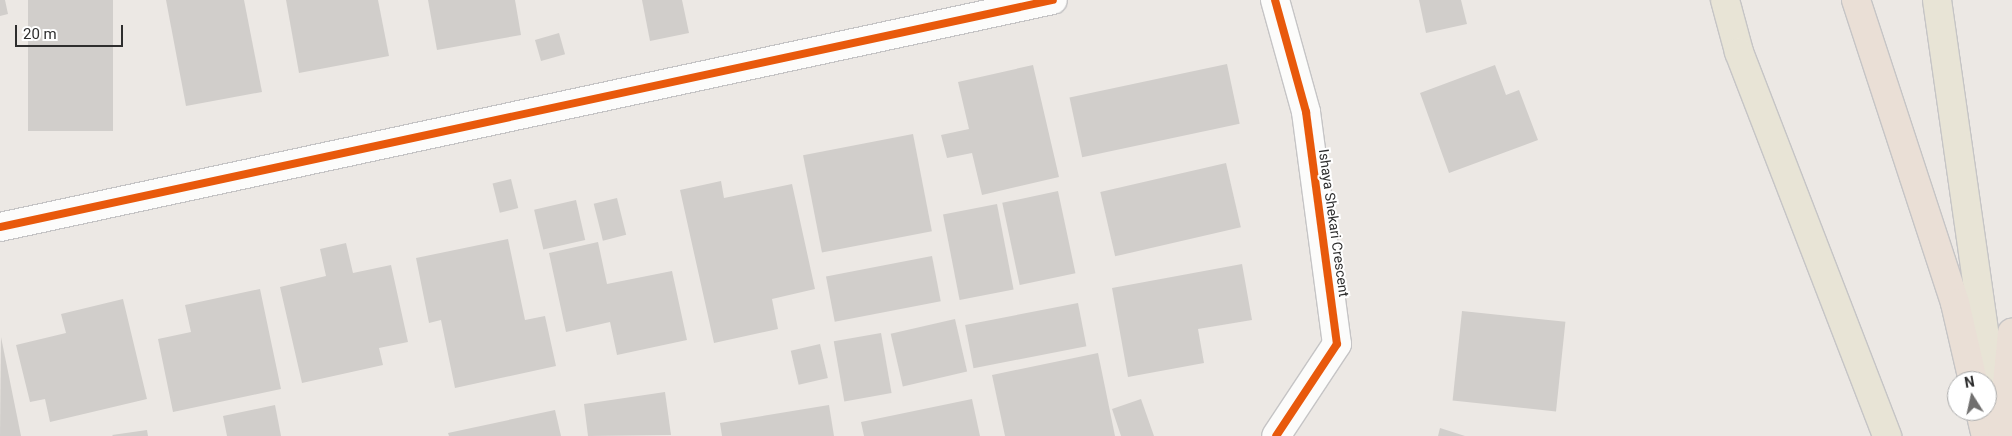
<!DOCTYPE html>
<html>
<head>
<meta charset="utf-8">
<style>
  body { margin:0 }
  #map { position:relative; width:2012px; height:436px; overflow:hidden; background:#ece8e4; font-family:Roboto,sans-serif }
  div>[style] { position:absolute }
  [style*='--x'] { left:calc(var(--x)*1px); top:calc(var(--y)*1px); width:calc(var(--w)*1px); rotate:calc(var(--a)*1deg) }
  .building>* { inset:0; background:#d1cecb; transform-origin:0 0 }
  .roads { filter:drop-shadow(1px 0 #c5c4c5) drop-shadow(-1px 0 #c5c4c5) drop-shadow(0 1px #c5c4c5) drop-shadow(0 -1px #c5c4c5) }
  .minor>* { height:28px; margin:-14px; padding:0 14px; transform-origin:14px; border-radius:14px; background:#fcfcfb }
  .major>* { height:28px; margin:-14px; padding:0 14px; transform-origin:14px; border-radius:14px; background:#e8e4d6 }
  .highway>* { height:28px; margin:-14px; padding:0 14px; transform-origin:14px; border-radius:14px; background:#eadfd6 }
  .cycleway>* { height:8px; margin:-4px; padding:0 4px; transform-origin:4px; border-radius:4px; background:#e8590c }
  span { translate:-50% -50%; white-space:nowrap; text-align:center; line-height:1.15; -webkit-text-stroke:4px #fff; paint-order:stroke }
  .street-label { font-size:14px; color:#2e2e2e }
  .north { position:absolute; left:1947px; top:371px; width:50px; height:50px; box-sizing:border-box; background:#fff; border:1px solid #ababab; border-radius:50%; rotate:350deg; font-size:14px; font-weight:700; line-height:20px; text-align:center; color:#2e2e2e }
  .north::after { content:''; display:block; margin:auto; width:18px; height:22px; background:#706f6e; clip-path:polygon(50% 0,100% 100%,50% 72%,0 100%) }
  .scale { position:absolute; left:15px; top:25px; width:108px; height:22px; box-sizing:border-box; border:2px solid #2e2e2e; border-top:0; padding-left:6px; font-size:15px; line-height:18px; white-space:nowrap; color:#2e2e2e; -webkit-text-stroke:4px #fff; paint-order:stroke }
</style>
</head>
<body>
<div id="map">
  <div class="building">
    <div style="clip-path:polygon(0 0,5px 0,8px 14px,0 16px)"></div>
    <div style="left:28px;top:0;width:85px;height:131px"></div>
    <div style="clip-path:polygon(166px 0,244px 0,262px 92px,186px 106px)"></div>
    <div style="clip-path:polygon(286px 0,378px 0,389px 56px,299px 73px)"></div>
    <div style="clip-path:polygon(428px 0,515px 0,521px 35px,437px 50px)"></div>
    <div style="clip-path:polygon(642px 0,682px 0,689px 33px,650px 41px)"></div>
    <div style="clip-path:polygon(1419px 0,1461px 0,1467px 24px,1426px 33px)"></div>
    <div style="left:559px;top:33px;width:22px;height:25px;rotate:74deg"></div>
    <div style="left:1227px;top:64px;width:61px;height:161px;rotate:78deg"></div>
    <div style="clip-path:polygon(1033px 65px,1059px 177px,982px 195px,972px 153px,947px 158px,941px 135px,969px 129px,958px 82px)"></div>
    <div style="clip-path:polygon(1495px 65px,1506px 95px,1519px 90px,1538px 140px,1449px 173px,1420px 93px)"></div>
    <div style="left:913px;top:134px;width:99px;height:112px;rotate:79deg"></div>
    <div style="left:1226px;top:163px;width:66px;height:129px;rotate:77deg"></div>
    <div style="left:511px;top:179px;width:30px;height:19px;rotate:76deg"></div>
    <div style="clip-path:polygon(721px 181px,724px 198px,792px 184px,815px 289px,772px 299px,778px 329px,714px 343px,680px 190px)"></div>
    <div style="left:1058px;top:191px;width:84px;height:57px;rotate:78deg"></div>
    <div style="left:617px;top:198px;width:38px;height:24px;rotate:76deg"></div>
    <div style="left:576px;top:200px;width:41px;height:43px;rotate:77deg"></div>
    <div style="left:997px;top:204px;width:87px;height:55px;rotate:79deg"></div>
    <div style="clip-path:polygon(508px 239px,525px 320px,545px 316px,556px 366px,455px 388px,441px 320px,429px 323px,416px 258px)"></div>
    <div style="clip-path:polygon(598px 242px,607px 284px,672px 271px,687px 340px,617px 355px,610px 322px,566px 332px,549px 253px)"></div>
    <div style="clip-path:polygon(346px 243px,353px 273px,391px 265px,408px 342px,379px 348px,383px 365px,302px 383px,280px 287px,326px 276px,320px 249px)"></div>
    <div style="left:932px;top:256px;width:46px;height:108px;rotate:79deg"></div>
    <div style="clip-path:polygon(1242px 264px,1252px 320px,1198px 329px,1204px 363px,1128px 377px,1112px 288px)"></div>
    <div style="clip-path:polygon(260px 289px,281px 389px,173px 412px,158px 339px,191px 332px,185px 305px)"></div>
    <div style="clip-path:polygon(123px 299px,147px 399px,50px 422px,45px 399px,30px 402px,16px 345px,66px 333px,61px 314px)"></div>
    <div style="left:1078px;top:303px;width:44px;height:115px;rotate:79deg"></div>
    <div style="left:1462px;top:311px;width:104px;height:90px;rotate:6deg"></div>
    <div style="left:955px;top:319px;width:54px;height:66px;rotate:77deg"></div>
    <div style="left:881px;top:333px;width:61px;height:48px;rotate:80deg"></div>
    <div style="clip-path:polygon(1px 337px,21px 436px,0 436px)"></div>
    <div style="left:820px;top:344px;width:35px;height:30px;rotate:77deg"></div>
    <div style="clip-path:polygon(1098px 353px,1115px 436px,1005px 436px,992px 375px)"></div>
    <div style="clip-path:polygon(665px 392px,671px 435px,588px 436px,584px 404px)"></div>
    <div style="clip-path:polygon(972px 399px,980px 436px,864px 436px,861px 422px)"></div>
    <div style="clip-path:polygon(1141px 399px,1154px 436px,1121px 436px,1112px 409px)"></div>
    <div style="clip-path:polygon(275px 405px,281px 436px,227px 436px,223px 416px)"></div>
    <div style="clip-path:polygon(829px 405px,834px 436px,722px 436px,720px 423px)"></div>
    <div style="clip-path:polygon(555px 410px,561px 436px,449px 436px,448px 433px)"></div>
    <div style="clip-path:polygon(1440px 428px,1465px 436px,1438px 436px)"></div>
    <div style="clip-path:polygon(147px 430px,148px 436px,113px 436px,112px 435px)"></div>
  </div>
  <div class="roads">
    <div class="minor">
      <div style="--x:1275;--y:0;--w:116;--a:74.5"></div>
      <div style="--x:1306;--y:112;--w:234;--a:82.4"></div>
      <div style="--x:1337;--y:344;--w:110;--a:123.5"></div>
      <div style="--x:0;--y:227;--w:1077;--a:-12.17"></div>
    </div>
    <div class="major">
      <div style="--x:1725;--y:0;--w:54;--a:74.9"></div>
      <div style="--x:1739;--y:52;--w:412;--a:68.9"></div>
      <div style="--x:1937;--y:0;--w:431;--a:81.9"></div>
    </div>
    <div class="highway">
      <div style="--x:1856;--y:0;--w:319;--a:71.9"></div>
      <div style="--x:1955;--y:303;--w:80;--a:77"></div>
      <div style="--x:1980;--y:411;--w:26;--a:77"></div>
      <div style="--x:2002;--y:436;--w:104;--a:-84.5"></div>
    </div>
  </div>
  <div class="cycleway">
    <div style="--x:1275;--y:0;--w:116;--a:74.5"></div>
    <div style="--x:1306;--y:112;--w:234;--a:82.4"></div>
    <div style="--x:1337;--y:344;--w:110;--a:123.5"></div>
    <div style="--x:0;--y:227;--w:1077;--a:-12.17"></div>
  </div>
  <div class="street-label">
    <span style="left:1334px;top:223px;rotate:82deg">Ishaya Shekari Crescent</span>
  </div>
  <div class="north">N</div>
  <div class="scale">20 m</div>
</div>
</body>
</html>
